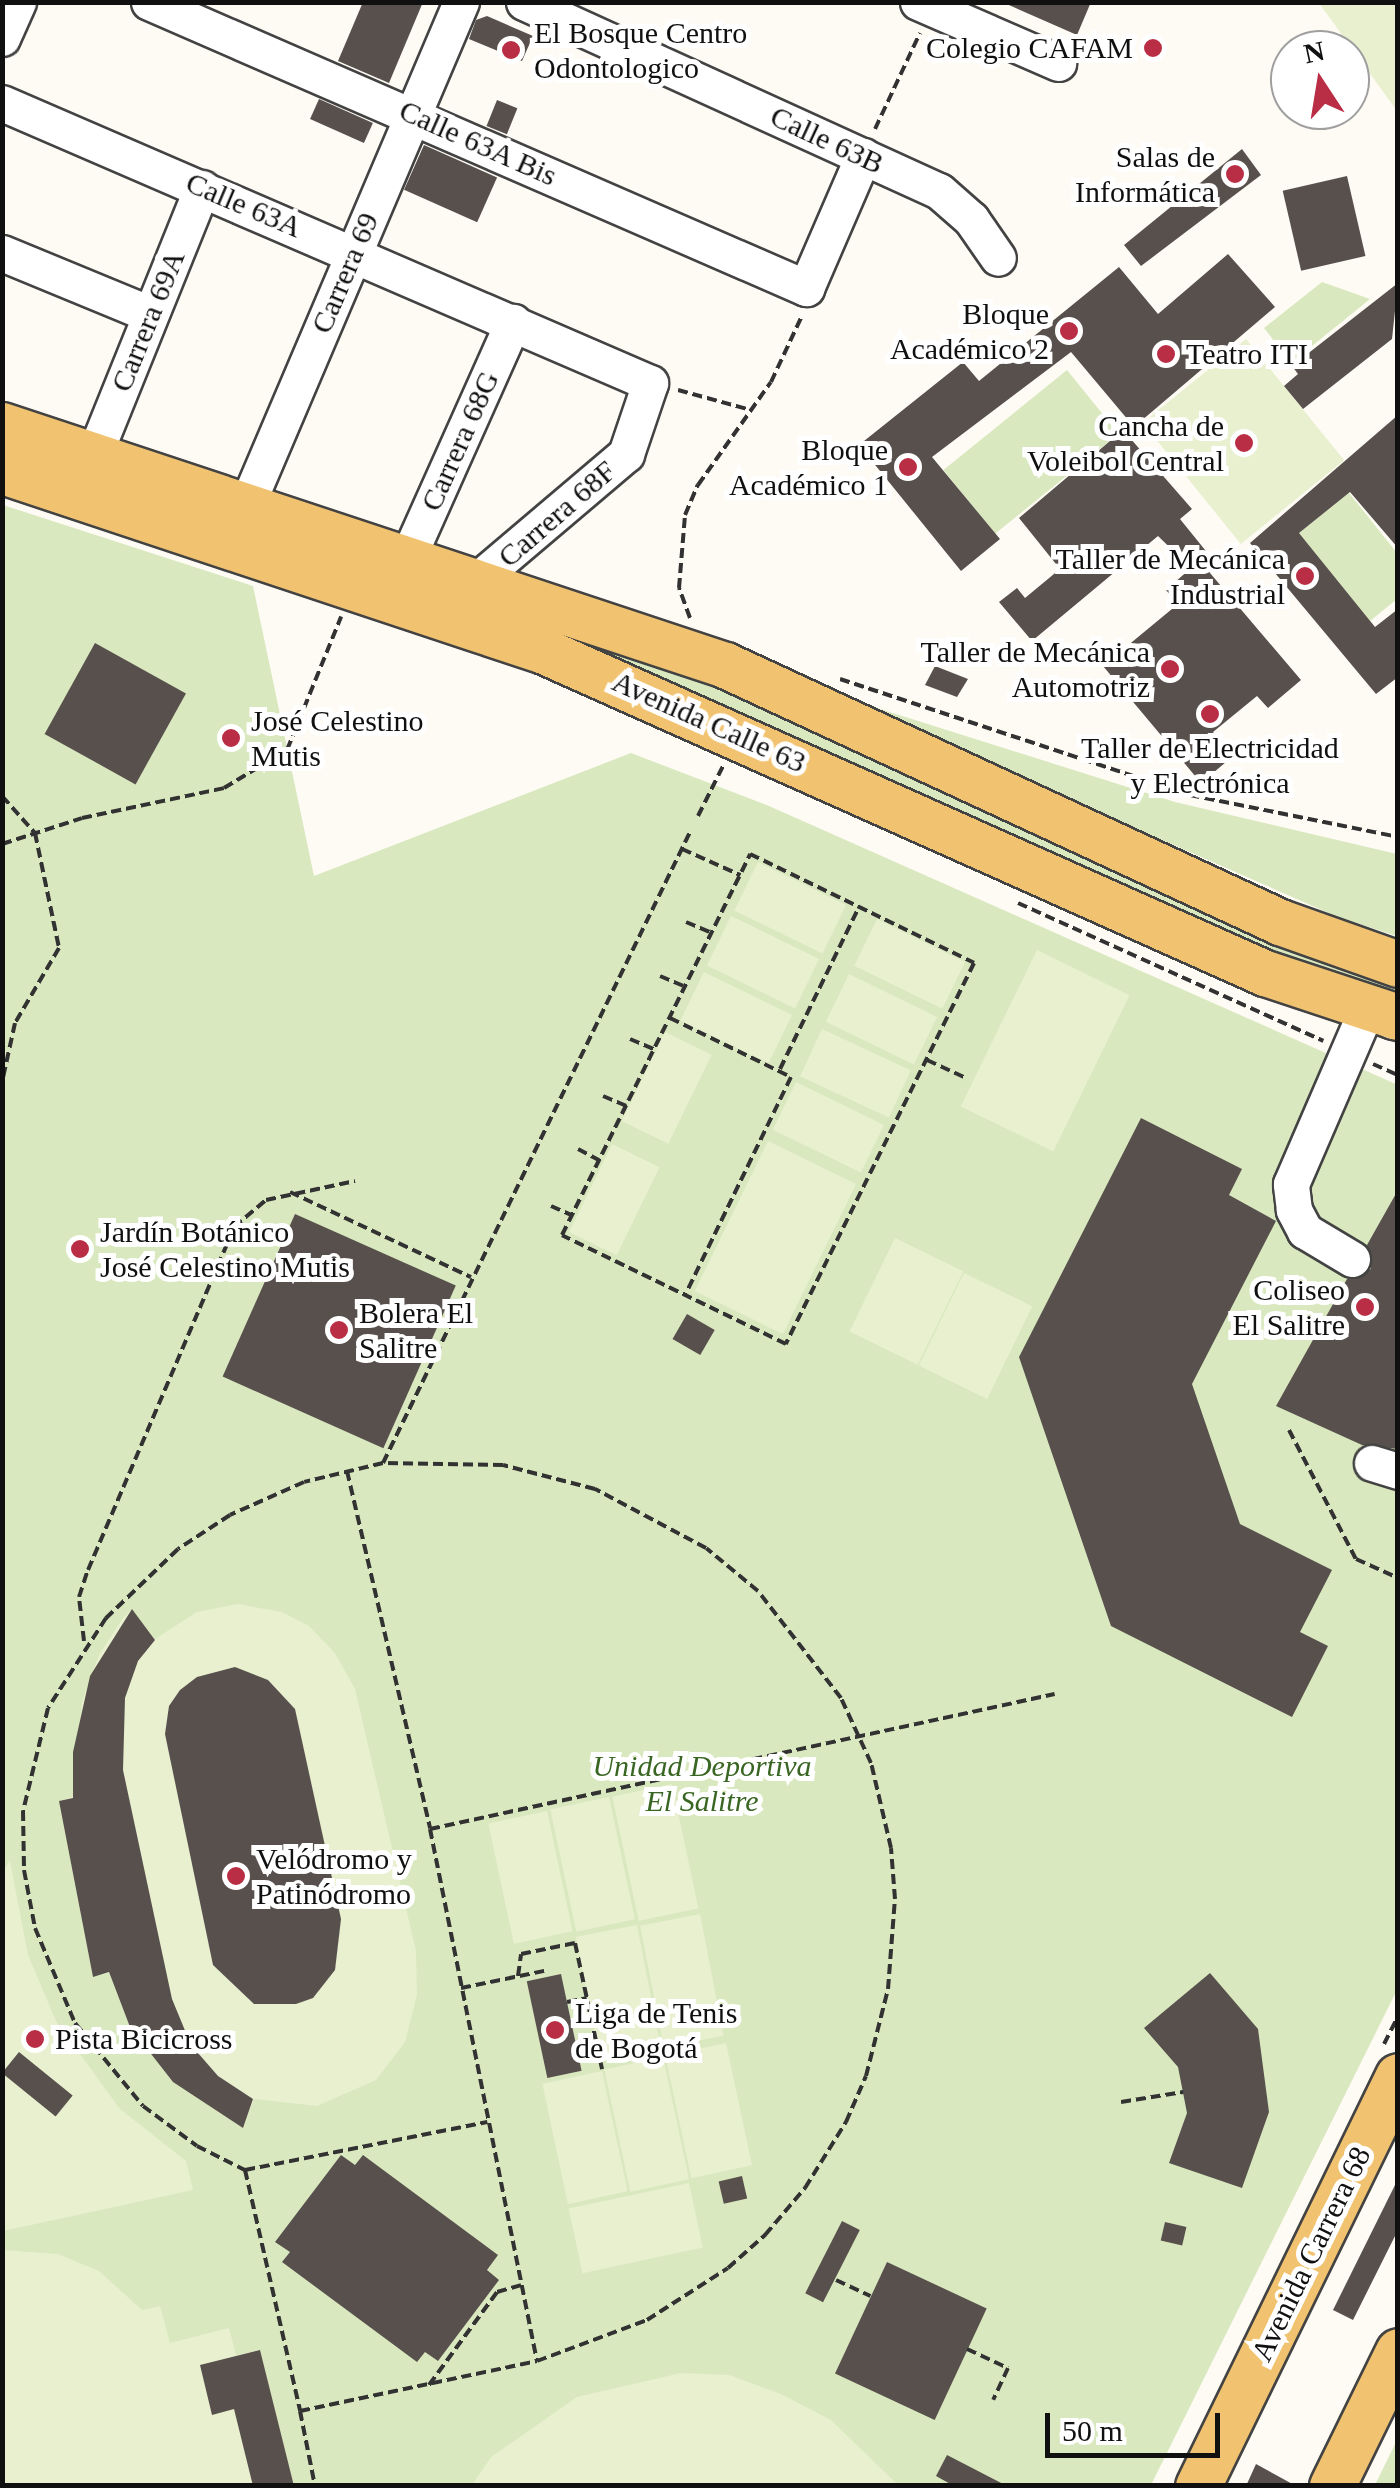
<!DOCTYPE html>
<html>
<head>
<meta charset="utf-8">
<style>
  body { margin:0 }
  #map { position:relative; width:1400px; height:2488px; overflow:hidden; background:#fefbf4; font-family:Georgia,serif }
  div>[style] { position:absolute }
  [style*='--x'] { left:calc(var(--x)*1px); top:calc(var(--y)*1px); width:calc(var(--w)*1px); rotate:calc(var(--a)*1deg) }
  .green>* { inset:0; background:#d9e8be; transform-origin:0 0 }
  .pitch>* { inset:0; background:#e8f0d0; transform-origin:0 0 }
  .building>* { inset:0; background:#58504d; transform-origin:0 0 }
  .path>* { height:4px; margin-top:-2px; transform-origin:0; background:repeating-linear-gradient(90deg,#323232 0 10px,transparent 0 15px) }
  .roads { filter:drop-shadow(2px 0 #434343) drop-shadow(-2px 0 #434343) drop-shadow(0 2px #434343) drop-shadow(0 -2px #434343) }
  .minor>* { height:35px; margin:-17.5px; padding:0 17.5px; transform-origin:17.5px; border-radius:17.5px; background:#fff }
  .major>* { height:45px; margin:-22.5px; padding:0 22.5px; transform-origin:22.5px; border-radius:22.5px; background:#f1c371 }
  .dots>* { width:28px; height:28px; translate:-50% -50%; box-sizing:border-box; border:5px solid #fff; border-radius:50% }
  span { translate:-50% -50%; white-space:nowrap; text-align:center; line-height:1.15; -webkit-text-stroke:10px #fff; paint-order:stroke }
  .poi-label { font-size:30px; color:#101010 }
  .left { translate:0 -50%; text-align:left }
  .right { translate:-100% -50%; text-align:right }
  .street-label { font-size:30px; color:#101010 }
  .park-label { font-size:30px; color:#396623; font-style:italic }
  .frame { position:absolute; inset:0; border:5px solid #101010; pointer-events:none }
  .north { position:absolute; left:1270px; top:30px; width:100px; height:100px; box-sizing:border-box; background:#fff; border:2px solid #9f9f9f; border-radius:50%; rotate:348deg; font-size:28px; font-weight:700; line-height:40px; text-align:center; color:#101010 }
  .north::after { content:''; display:block; margin:auto; width:35px; height:45px; background:#ba2e45; clip-path:polygon(50% 0,100% 100%,50% 72%,0 100%) }
  .scale { position:absolute; left:1045px; top:2413px; width:175px; height:45px; box-sizing:border-box; border:5px solid #101010; border-top:0; padding-left:12px; font-size:30px; line-height:35px; white-space:nowrap; color:#101010; -webkit-text-stroke:8px #fff; paint-order:stroke }
</style>
</head>
<body>
<div id="map">
  <div class="green">
    <div style="clip-path:polygon(1322px 282px,1370px 299px,1291px 363px,1264px 328px)"></div>
    <div style="left:1067px;top:370px;width:82px;height:159px;rotate:51deg"></div>
    <div style="clip-path:polygon(1349px 493px,1397px 553px,1397px 599px,1370px 621px,1299px 533px)"></div>
    <div style="clip-path:polygon(3px 505px,253px 586px,314px 876px,631px 753px,769px 806px,1398px 1085px,1397px 1990px,1151px 2485px,3px 2486px)"></div>
    <div style="clip-path:polygon(273px 529px,634px 645px,1397px 975px,1397px 991px,1263px 956px)"></div>
    <div style="clip-path:polygon(820px 690px,1175px 802px,1397px 854px,1397px 936px,1338px 917px)"></div>
    <div style="clip-path:polygon(1397px 2440px,1397px 2485px,1375px 2485px)"></div>
  </div>
  <div class="pitch">
    <div style="clip-path:polygon(1319px 3px,1397px 3px,1397px 111px)"></div>
    <div style="left:1246px;top:339px;width:156px;height:133px;rotate:51deg"></div>
    <div style="left:758px;top:862px;width:98px;height:54px;rotate:26deg"></div>
    <div style="left:731px;top:916px;width:98px;height:55px;rotate:26deg"></div>
    <div style="left:877px;top:919px;width:98px;height:52px;rotate:26deg"></div>
    <div style="left:1037px;top:950px;width:103px;height:174px;rotate:26deg"></div>
    <div style="left:704px;top:972px;width:98px;height:54px;rotate:26deg"></div>
    <div style="left:849px;top:974px;width:98px;height:53px;rotate:26deg"></div>
    <div style="left:822px;top:1029px;width:98px;height:52px;rotate:25deg"></div>
    <div style="left:665px;top:1032px;width:52px;height:99px;rotate:26deg"></div>
    <div style="left:796px;top:1082px;width:98px;height:53px;rotate:26deg"></div>
    <div style="left:768px;top:1141px;width:98px;height:167px;rotate:26deg"></div>
    <div style="left:612px;top:1144px;width:53px;height:98px;rotate:26deg"></div>
    <div style="left:895px;top:1238px;width:76px;height:104px;rotate:26deg"></div>
    <div style="left:964px;top:1273px;width:76px;height:103px;rotate:26deg"></div>
    <div style="clip-path:polygon(238px 1604px,282px 1612px,309px 1626px,335px 1653px,355px 1689px,416px 1951px,417px 1995px,405px 2042px,376px 2080px,317px 2106px,254px 2099px,243px 2128px,173px 2082px,130px 2027px,109px 1973px,93px 1977px,59px 1801px,73px 1797px,82px 1702px,99px 1655px,123px 1618px,132px 1609px,155px 1639px,197px 1612px)"></div>
    <div style="left:672px;top:1784px;width:127px;height:61px;rotate:78deg"></div>
    <div style="left:609px;top:1797px;width:125px;height:60px;rotate:78deg"></div>
    <div style="left:547px;top:1811px;width:123px;height:60px;rotate:78deg"></div>
    <div style="clip-path:polygon(10px 1861px,28px 1955px,56px 2021px,120px 2109px,186px 2161px,193px 2190px,3px 2231px,2px 1872px)"></div>
    <div style="left:700px;top:1914px;width:124px;height:61px;rotate:79deg"></div>
    <div style="left:637px;top:1925px;width:126px;height:62px;rotate:79deg"></div>
    <div style="left:726px;top:2043px;width:125px;height:62px;rotate:78deg"></div>
    <div style="left:663px;top:2057px;width:125px;height:60px;rotate:78deg"></div>
    <div style="left:602px;top:2071px;width:123px;height:61px;rotate:78deg"></div>
    <div style="left:689px;top:2183px;width:66px;height:123px;rotate:78deg"></div>
    <div style="clip-path:polygon(2px 2250px,58px 2254px,99px 2271px,142px 2310px,160px 2306px,170px 2343px,229px 2328px,236px 2355px,260px 2350px,294px 2485px,3px 2485px)"></div>
    <div style="clip-path:polygon(681px 2373px,729px 2375px,781px 2394px,831px 2420px,898px 2485px,472px 2485px,491px 2457px,577px 2397px)"></div>
  </div>
  <div class="building">
    <div style="clip-path:polygon(363px 2px,423px 2px,389px 83px,338px 61px)"></div>
    <div style="clip-path:polygon(1002px 2px,1091px 2px,1077px 35px)"></div>
    <div style="clip-path:polygon(487px 16px,533px 36px,522px 61px,469px 39px,476px 20px)"></div>
    <div style="left:319px;top:99px;width:59px;height:22px;rotate:24deg"></div>
    <div style="left:497px;top:100px;width:22px;height:28px;rotate:22deg"></div>
    <div style="left:424px;top:145px;width:80px;height:49px;rotate:24deg"></div>
    <div style="clip-path:polygon(1242px 149px,1261px 175px,1141px 266px,1124px 245px)"></div>
    <div style="left:1347px;top:176px;width:82px;height:66px;rotate:77deg"></div>
    <div style="clip-path:polygon(1228px 254px,1275px 307px,1134px 427px,1071px 352px,932px 457px,1000px 539px,961px 571px,859px 445px,963px 362px,979px 381px,1119px 267px,1158px 314px)"></div>
    <div style="clip-path:polygon(1398px 283px,1392px 339px,1303px 409px,1284px 386px,1298px 374px,1292px 366px)"></div>
    <div style="clip-path:polygon(1398px 415px,1398px 548px,1350px 492px,1299px 533px,1375px 627px,1398px 609px,1398px 677px,1376px 694px,1250px 543px)"></div>
    <div style="clip-path:polygon(1123px 430px,1192px 509px,1180px 519px,1218px 566px,1210px 573px,1301px 680px,1268px 708px,1257px 696px,1213px 732px,1232px 757px,1201px 783px,1103px 666px,1178px 604px,1166px 590px,1191px 568px,1158px 536px,1032px 641px,999px 602px,1017px 588px,1025px 598px,1060px 569px,1019px 518px)"></div>
    <div style="left:95px;top:643px;width:104px;height:104px;rotate:29deg"></div>
    <div style="clip-path:polygon(935px 666px,968px 679px,957px 697px,925px 685px)"></div>
    <div style="clip-path:polygon(1141px 1118px,1242px 1169px,1229px 1195px,1276px 1221px,1192px 1384px,1240px 1524px,1332px 1570px,1300px 1632px,1328px 1646px,1292px 1717px,1111px 1626px,1019px 1357px)"></div>
    <div style="clip-path:polygon(1398px 1190px,1398px 1449px,1362px 1445px,1276px 1406px,1347px 1279px,1371px 1269px,1367px 1245px)"></div>
    <div style="left:295px;top:1214px;width:176px;height:178px;rotate:24deg"></div>
    <div style="left:687px;top:1314px;width:32px;height:29px;rotate:30deg"></div>
    <div style="clip-path:polygon(132px 1609px,155px 1640px,138px 1661px,125px 1698px,123px 1770px,172px 1999px,191px 2045px,218px 2076px,253px 2099px,243px 2128px,173px 2082px,130px 2027px,109px 1972px,93px 1977px,59px 1801px,73px 1798px,73px 1752px,90px 1676px)"></div>
    <div style="clip-path:polygon(235px 1667px,268px 1680px,295px 1709px,341px 1919px,335px 1970px,313px 1998px,296px 2004px,254px 2004px,213px 1965px,165px 1734px,169px 1706px,180px 1690px,197px 1677px)"></div>
    <div style="clip-path:polygon(1210px 1973px,1258px 2029px,1269px 2112px,1242px 2188px,1169px 2163px,1187px 2113px,1178px 2067px,1144px 2028px)"></div>
    <div style="left:561px;top:1974px;width:99px;height:35px;rotate:78deg"></div>
    <div style="left:19px;top:2052px;width:69px;height:27px;rotate:39deg"></div>
    <div style="clip-path:polygon(341px 2155px,355px 2165px,363px 2155px,498px 2255px,487px 2270px,499px 2280px,438px 2361px,425px 2352px,417px 2362px,282px 2262px,290px 2252px,275px 2242px)"></div>
    <div style="left:742px;top:2176px;width:23px;height:24px;rotate:77deg"></div>
    <div style="clip-path:polygon(1398px 2179px,1398px 2230px,1353px 2320px,1333px 2310px)"></div>
    <div style="left:842px;top:2221px;width:20px;height:81px;rotate:27deg"></div>
    <div style="left:1165px;top:2222px;width:22px;height:19px;rotate:13deg"></div>
    <div style="left:887px;top:2262px;width:110px;height:123px;rotate:25deg"></div>
    <div style="clip-path:polygon(260px 2350px,294px 2486px,253px 2486px,234px 2409px,212px 2415px,200px 2365px)"></div>
    <div style="clip-path:polygon(947px 2455px,1007px 2486px,954px 2486px,936px 2476px)"></div>
    <div style="clip-path:polygon(1256px 2464px,1296px 2486px,1246px 2486px)"></div>
  </div>
  <div class="path">
    <div style="--x:875;--y:129;--w:106;--a:-64.9"></div>
    <div style="--x:678;--y:390;--w:76;--a:15.3"></div>
    <div style="--x:690;--y:618;--w:32;--a:-110"></div>
    <div style="--x:679;--y:588;--w:73;--a:-85.3"></div>
    <div style="--x:685;--y:515;--w:33;--a:-67"></div>
    <div style="--x:698;--y:485;--w:126;--a:-54.7"></div>
    <div style="--x:771;--y:382;--w:71;--a:-64.9"></div>
    <div style="--x:840;--y:679;--w:369;--a:18.3"></div>
    <div style="--x:1190;--y:795;--w:212;--a:11.4"></div>
    <div style="--x:2;--y:796;--w:50;--a:48.3"></div>
    <div style="--x:35;--y:833;--w:117;--a:78.2"></div>
    <div style="--x:59;--y:948;--w:87;--a:120.4"></div>
    <div style="--x:15;--y:1023;--w:60;--a:102.4"></div>
    <div style="--x:698;--y:816;--w:56;--a:-63.4"></div>
    <div style="--x:2;--y:844;--w:84;--a:-18"></div>
    <div style="--x:82;--y:818;--w:145;--a:-11.9"></div>
    <div style="--x:224;--y:788;--w:74;--a:-31.1"></div>
    <div style="--x:287;--y:750;--w:144;--a:-67.9"></div>
    <div style="--x:682;--y:849;--w:64;--a:24.1"></div>
    <div style="--x:750;--y:854;--w:249;--a:25.9"></div>
    <div style="--x:974;--y:963;--w:425;--a:116.3"></div>
    <div style="--x:786;--y:1344;--w:249;--a:-154.1"></div>
    <div style="--x:562;--y:1235;--w:425;--a:-63.7"></div>
    <div style="--x:1018;--y:903;--w:335;--a:24.3"></div>
    <div style="--x:686;--y:922;--w:28;--a:23"></div>
    <div style="--x:660;--y:976;--w:25;--a:23"></div>
    <div style="--x:670;--y:1018;--w:135;--a:26"></div>
    <div style="--x:791;--y:1077;--w:242;--a:115.9"></div>
    <div style="--x:630;--y:1039;--w:26;--a:23"></div>
    <div style="--x:927;--y:1060;--w:43;--a:24.8"></div>
    <div style="--x:1373;--y:1064;--w:27;--a:24"></div>
    <div style="--x:780;--y:1069;--w:180;--a:-64"></div>
    <div style="--x:603;--y:1096;--w:25;--a:23"></div>
    <div style="--x:578;--y:1149;--w:24;--a:28"></div>
    <div style="--x:290;--y:1192;--w:200;--a:25.2"></div>
    <div style="--x:551;--y:1206;--w:22;--a:24"></div>
    <div style="--x:1289;--y:1430;--w:145;--a:62.6"></div>
    <div style="--x:1356;--y:1559;--w:46;--a:24.3"></div>
    <div style="--x:383;--y:1463;--w:704;--a:-64.05"></div>
    <div style="--x:347;--y:1471;--w:367;--a:76.9"></div>
    <div style="--x:430;--y:1829;--w:543;--a:78.63"></div>
    <div style="--x:84;--y:1641;--w:44;--a:-96.5"></div>
    <div style="--x:79;--y:1597;--w:28;--a:-72"></div>
    <div style="--x:88;--y:1570;--w:373;--a:-66.9"></div>
    <div style="--x:234;--y:1227;--w:42;--a:-40.2"></div>
    <div style="--x:266;--y:1200;--w:91;--a:-12.1"></div>
    <div style="--x:430;--y:1829;--w:639;--a:-12.19"></div>
    <div style="--x:518;--y:1976;--w:22;--a:-82"></div>
    <div style="--x:521;--y:1954;--w:55;--a:-11.5"></div>
    <div style="--x:575;--y:1943;--w:129;--a:77.9"></div>
    <div style="--x:461;--y:1988;--w:85;--a:-11.6"></div>
    <div style="--x:567;--y:2002;--w:20;--a:-11"></div>
    <div style="--x:1384;--y:2044;--w:30;--a:-63"></div>
    <div style="--x:579;--y:2059;--w:20;--a:-11"></div>
    <div style="--x:1121;--y:2102;--w:63;--a:-9.2"></div>
    <div style="--x:245;--y:2170;--w:247;--a:77.1"></div>
    <div style="--x:300;--y:2411;--w:242;--a:-11.9"></div>
    <div style="--x:537;--y:2361;--w:117;--a:-20.4"></div>
    <div style="--x:647;--y:2320;--w:96;--a:-32.7"></div>
    <div style="--x:728;--y:2268;--w:50;--a:-41.7"></div>
    <div style="--x:765;--y:2235;--w:62;--a:-49.6"></div>
    <div style="--x:805;--y:2188;--w:78;--a:-58.2"></div>
    <div style="--x:846;--y:2122;--w:50;--a:-66.5"></div>
    <div style="--x:866;--y:2076;--w:90;--a:-75.8"></div>
    <div style="--x:888;--y:1989;--w:90;--a:-85.6"></div>
    <div style="--x:895;--y:1899;--w:51;--a:-94.5"></div>
    <div style="--x:891;--y:1848;--w:87;--a:-103.2"></div>
    <div style="--x:871;--y:1763;--w:72;--a:-114.8"></div>
    <div style="--x:841;--y:1698;--w:135;--a:-127.8"></div>
    <div style="--x:758;--y:1591;--w:67;--a:-140.4"></div>
    <div style="--x:706;--y:1548;--w:126;--a:-152"></div>
    <div style="--x:595;--y:1489;--w:95;--a:-165.4"></div>
    <div style="--x:503;--y:1465;--w:120;--a:-179"></div>
    <div style="--x:383;--y:1463;--w:81;--a:166.5"></div>
    <div style="--x:304;--y:1482;--w:81;--a:156"></div>
    <div style="--x:230;--y:1515;--w:62;--a:146.8"></div>
    <div style="--x:178;--y:1549;--w:100;--a:136.2"></div>
    <div style="--x:106;--y:1618;--w:107;--a:122.8"></div>
    <div style="--x:48;--y:1708;--w:106;--a:103.6"></div>
    <div style="--x:23;--y:1811;--w:59;--a:89"></div>
    <div style="--x:24;--y:1870;--w:59;--a:79.3"></div>
    <div style="--x:35;--y:1928;--w:103;--a:67.2"></div>
    <div style="--x:75;--y:2023;--w:107;--a:50.7"></div>
    <div style="--x:143;--y:2106;--w:67;--a:36.5"></div>
    <div style="--x:197;--y:2146;--w:54;--a:26.6"></div>
    <div style="--x:245;--y:2170;--w:247;--a:-11.2"></div>
    <div style="--x:836;--y:2280;--w:38;--a:25"></div>
    <div style="--x:967;--y:2349;--w:45;--a:24.9"></div>
    <div style="--x:1008;--y:2368;--w:35;--a:115"></div>
    <div style="--x:429;--y:2385;--w:115;--a:-53.8"></div>
    <div style="--x:497;--y:2292;--w:25;--a:-16"></div>
    <div style="--x:300;--y:2411;--w:76;--a:78.7"></div>
  </div>
  <div class="roads">
    <div class="minor">
      <div style="--x:149;--y:2;--w:717;--a:23.52"></div>
      <div style="--x:806;--y:288;--w:144;--a:-66.6"></div>
      <div style="--x:524;--y:2;--w:456;--a:24.5"></div>
      <div style="--x:939;--y:191;--w:43;--a:41.2"></div>
      <div style="--x:971;--y:219;--w:47;--a:55.3"></div>
      <div style="--x:918;--y:2;--w:153;--a:23.5"></div>
      <div style="--x:2;--y:38;--w:39;--a:-66"></div>
      <div style="--x:2;--y:103;--w:706;--a:23.37"></div>
      <div style="--x:650;--y:383;--w:75;--a:108.7"></div>
      <div style="--x:626;--y:454;--w:198;--a:139.7"></div>
      <div style="--x:2;--y:253;--w:160;--a:22.4"></div>
      <div style="--x:94;--y:455;--w:288;--a:-68"></div>
      <div style="--x:236;--y:530;--w:574;--a:-66.92"></div>
      <div style="--x:407;--y:559;--w:260;--a:-65.9"></div>
      <div style="--x:1352;--y:1259;--w:55;--a:-149.2"></div>
      <div style="--x:1305;--y:1231;--w:24;--a:-118"></div>
      <div style="--x:1294;--y:1210;--w:26;--a:-97"></div>
      <div style="--x:1291;--y:1184;--w:192;--a:-66.6"></div>
      <div style="--x:1367;--y:1008;--w:28;--a:27"></div>
      <div style="--x:1372;--y:1463;--w:27;--a:17"></div>
    </div>
    <div class="major">
      <div style="--x:2;--y:425;--w:762;--a:18.36"></div>
      <div style="--x:725;--y:665;--w:612;--a:24.85"></div>
      <div style="--x:1280;--y:922;--w:125;--a:19.6"></div>
      <div style="--x:2;--y:471;--w:571;--a:18.37"></div>
      <div style="--x:544;--y:651;--w:790;--a:24.07"></div>
      <div style="--x:1265;--y:973;--w:140;--a:18.3"></div>
      <div style="--x:1198;--y:2486;--w:456;--a:-64"></div>
      <div style="--x:1332;--y:2486;--w:150;--a:-63.9"></div>
    </div>
  </div>
  <div class="dots">
    <div style="left:1153px;top:48px;background:#ba2e45"></div>
    <div style="left:511px;top:50px;background:#ba2e45"></div>
    <div style="left:1235px;top:174px;background:#ba2e45"></div>
    <div style="left:1069px;top:331px;background:#ba2e45"></div>
    <div style="left:1166px;top:354px;background:#ba2e45"></div>
    <div style="left:1244px;top:443px;background:#ba2e45"></div>
    <div style="left:908px;top:467px;background:#ba2e45"></div>
    <div style="left:1305px;top:576px;background:#ba2e45"></div>
    <div style="left:1170px;top:669px;background:#ba2e45"></div>
    <div style="left:1210px;top:714px;background:#ba2e45"></div>
    <div style="left:231px;top:738px;background:#ba2e45"></div>
    <div style="left:80px;top:1249px;background:#ba2e45"></div>
    <div style="left:1365px;top:1307px;background:#ba2e45"></div>
    <div style="left:339px;top:1330px;background:#ba2e45"></div>
    <div style="left:236px;top:1876px;background:#ba2e45"></div>
    <div style="left:555px;top:2030px;background:#ba2e45"></div>
    <div style="left:35px;top:2039px;background:#ba2e45"></div>
  </div>
  <div class="poi-label">
    <span class="left" style="left:534px;top:50px">El Bosque Centro<br>Odontologico</span>
    <span class="right" style="left:1133px;top:48px">Colegio CAFAM</span>
    <span class="right" style="left:1215px;top:174px">Salas de<br>Informática</span>
    <span class="right" style="left:1049px;top:331px">Bloque<br>Académico 2</span>
    <span class="left" style="left:1186px;top:354px">Teatro ITI</span>
    <span class="right" style="left:1224px;top:443px">Cancha de<br>Voleibol Central</span>
    <span class="right" style="left:888px;top:467px">Bloque<br>Académico 1</span>
    <span class="right" style="left:1285px;top:576px">Taller de Mecánica<br>Industrial</span>
    <span class="right" style="left:1150px;top:669px">Taller de Mecánica<br>Automotriz</span>
    <span class="left" style="left:251px;top:738px">José Celestino<br>Mutis</span>
    <span style="left:1210px;top:765px">Taller de Electricidad<br>y Electrónica</span>
    <span class="left" style="left:100px;top:1249px">Jardín Botánico<br>José Celestino Mutis</span>
    <span class="right" style="left:1345px;top:1307px">Coliseo<br>El Salitre</span>
    <span class="left" style="left:359px;top:1330px">Bolera El<br>Salitre</span>
    <span class="left" style="left:256px;top:1876px">Velódromo y<br>Patinódromo</span>
    <span class="left" style="left:575px;top:2030px">Liga de Tenis<br>de Bogotá</span>
    <span class="left" style="left:55px;top:2039px">Pista Bicicross</span>
  </div>
  <div class="street-label">
    <span style="left:827px;top:140px;rotate:25deg">Calle 63B</span>
    <span style="left:478px;top:143px;rotate:24deg">Calle 63A Bis</span>
    <span style="left:244px;top:205px;rotate:23deg">Calle 63A</span>
    <span style="left:345px;top:273px;rotate:-67deg">Carrera 69</span>
    <span style="left:148px;top:321px;rotate:-68deg">Carrera 69A</span>
    <span style="left:460px;top:441px;rotate:-66deg">Carrera 68G</span>
    <span style="left:557px;top:514px;rotate:-41deg">Carrera 68F</span>
    <span style="left:709px;top:722px;rotate:24deg">Avenida Calle 63</span>
    <span style="left:1311px;top:2254px;rotate:-64deg">Avenida Carrera 68</span>
  </div>
  <div class="park-label">
    <span style="left:702px;top:1783px">Unidad Deportiva<br>El Salitre</span>
  </div>
  <div class="frame"></div>
  <div class="north">N</div>
  <div class="scale">50 m</div>
</div>
</body>
</html>
